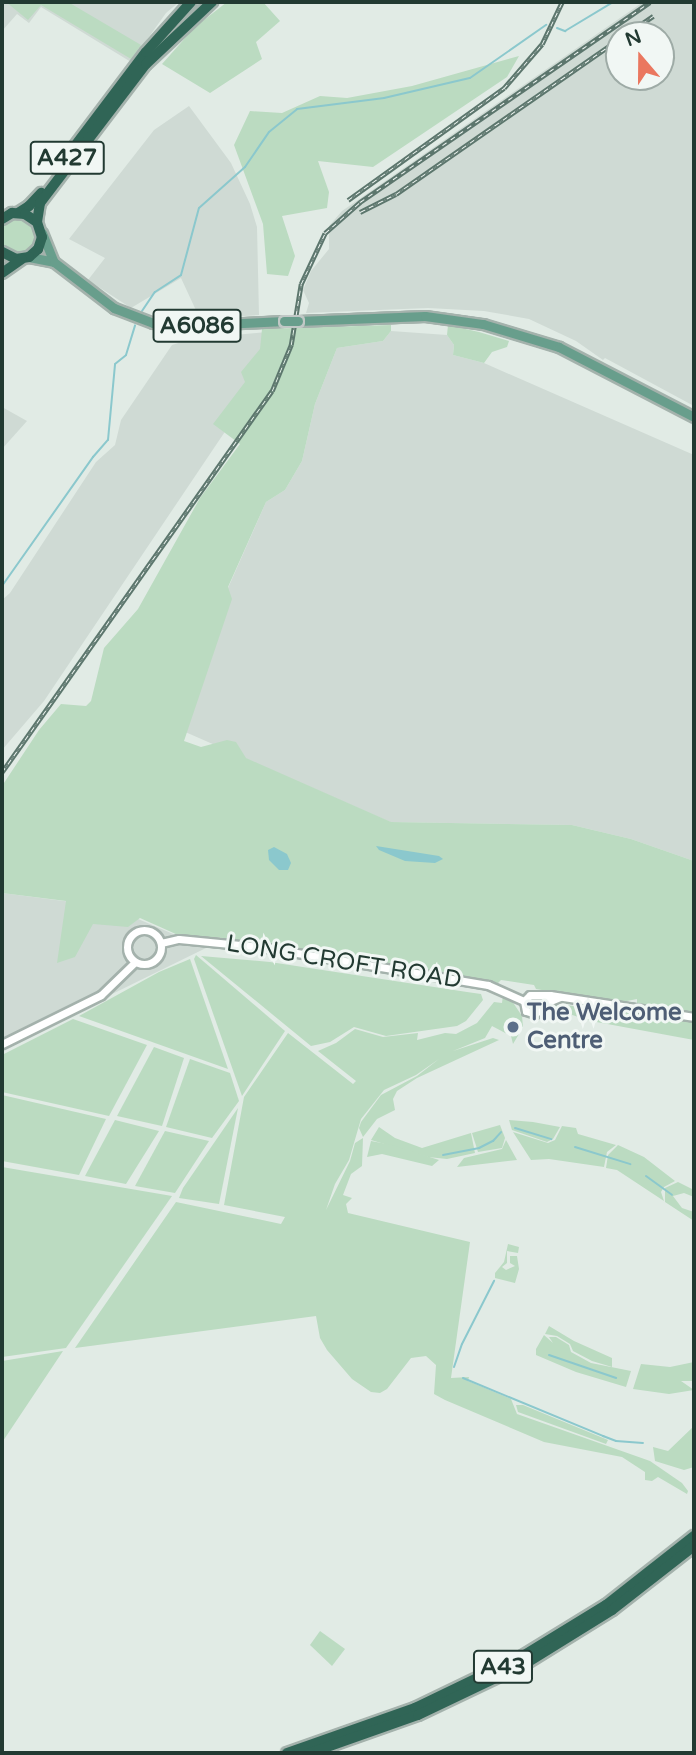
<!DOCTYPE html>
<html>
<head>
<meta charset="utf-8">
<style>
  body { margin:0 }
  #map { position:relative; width:696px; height:1755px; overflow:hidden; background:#e1ebe5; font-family:"Varela Round",sans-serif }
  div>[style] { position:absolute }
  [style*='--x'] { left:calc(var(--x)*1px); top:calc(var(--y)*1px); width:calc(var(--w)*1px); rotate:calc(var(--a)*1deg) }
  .built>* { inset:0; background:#cfdad4 }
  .green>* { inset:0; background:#bbdbc1 }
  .round { border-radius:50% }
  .water>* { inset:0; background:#8bc8cd }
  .stream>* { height:2px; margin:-1px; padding:0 1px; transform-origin:1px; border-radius:1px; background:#8bc8cd }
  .roads { filter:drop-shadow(2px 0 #a4b2ac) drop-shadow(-2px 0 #a4b2ac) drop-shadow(0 2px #a4b2ac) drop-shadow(0 -2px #a4b2ac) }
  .minor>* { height:7px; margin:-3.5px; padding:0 3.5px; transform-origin:3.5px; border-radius:3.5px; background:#fff }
  .minor>.ring { margin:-3.5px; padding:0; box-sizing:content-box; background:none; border:7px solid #fff; border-radius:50% }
  .major>* { height:9px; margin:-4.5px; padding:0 4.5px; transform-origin:4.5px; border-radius:4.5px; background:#689e8c }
  .highway>* { height:10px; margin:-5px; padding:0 5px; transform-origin:5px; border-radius:5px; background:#306556 }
  .rail>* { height:4.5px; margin-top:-2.25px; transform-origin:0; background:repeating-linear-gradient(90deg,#f1f7f4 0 5px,#5c766d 0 10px); box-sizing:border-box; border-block:2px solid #5c766d }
  .bridges { filter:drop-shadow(2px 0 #c1c8c6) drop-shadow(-2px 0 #c1c8c6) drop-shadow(0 2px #c1c8c6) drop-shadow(0 -2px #c1c8c6) }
  .major-bridge>* { height:9px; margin:-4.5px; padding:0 4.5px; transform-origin:4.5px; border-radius:4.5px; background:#689e8c }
  .dots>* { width:19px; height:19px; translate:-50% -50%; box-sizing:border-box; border:4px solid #f1f7f4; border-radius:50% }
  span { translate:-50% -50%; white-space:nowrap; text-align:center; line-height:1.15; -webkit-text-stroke:6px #f1f7f4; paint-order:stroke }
  .shield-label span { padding:2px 5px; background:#f1f7f4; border:2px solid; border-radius:5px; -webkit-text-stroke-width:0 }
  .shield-label { font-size:23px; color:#223a32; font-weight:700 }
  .street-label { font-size:24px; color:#223a32 }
  .service-label { font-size:24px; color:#4e5e75; font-weight:700 }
  .left { translate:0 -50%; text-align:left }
  .frame { position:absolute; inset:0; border:4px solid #223a32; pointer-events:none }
  .north { position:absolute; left:605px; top:21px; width:70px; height:70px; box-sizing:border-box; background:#f1f7f4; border:2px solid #9eaba6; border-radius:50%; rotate:340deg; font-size:19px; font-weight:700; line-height:28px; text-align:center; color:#223a32 }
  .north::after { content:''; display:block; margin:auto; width:24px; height:32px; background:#ea775f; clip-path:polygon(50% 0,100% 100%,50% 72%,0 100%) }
</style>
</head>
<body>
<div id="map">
  <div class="built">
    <div style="clip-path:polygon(2px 2px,179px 2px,166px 13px,131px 62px,41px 7px,29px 23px,17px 14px,2px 31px)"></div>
    <div style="clip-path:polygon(evenodd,643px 2px,694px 2px,694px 406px,605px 358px,603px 360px,576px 341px,529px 319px,484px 311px,428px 308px,306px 313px,309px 303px,303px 290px,311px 271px,329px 249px,329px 226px,342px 211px,643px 2px,661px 35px,661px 77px,619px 77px,619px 35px,661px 35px)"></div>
    <div style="clip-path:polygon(189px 106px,231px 163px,250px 204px,257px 227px,259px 315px,200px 319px,181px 278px,131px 308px,88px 280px,105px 258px,69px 239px,154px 130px)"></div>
    <div style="clip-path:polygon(277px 331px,263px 375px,44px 701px,2px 750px,2px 600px,10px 593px,96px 462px,115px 445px,121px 420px,172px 345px,191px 339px)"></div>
    <div style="clip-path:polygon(391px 331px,447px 335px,454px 345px,453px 355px,484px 363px,694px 455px,694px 861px,631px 839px,572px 825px,390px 822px,183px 731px,228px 588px,266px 502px,285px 490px,302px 461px,315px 404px,337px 348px,383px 341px)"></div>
    <div style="clip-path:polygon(2px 407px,27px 421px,2px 449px)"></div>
    <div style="clip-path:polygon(2px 893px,110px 907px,206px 948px,2px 1048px)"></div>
  </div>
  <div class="green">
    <div style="clip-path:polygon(6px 2px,68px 2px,141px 45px,131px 59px,41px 5px,28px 20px)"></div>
    <div style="clip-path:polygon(227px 2px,263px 2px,280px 21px,256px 42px,262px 59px,210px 93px,162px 64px,195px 27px)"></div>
    <div style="clip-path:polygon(519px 56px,507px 77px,373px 167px,318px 161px,329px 192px,327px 208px,282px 216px,295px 256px,288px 276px,267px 274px,263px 224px,234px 145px,250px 111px,282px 113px,320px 96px,347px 98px,412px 86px)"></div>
    <div class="round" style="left:-1px;top:217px;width:38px;height:38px"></div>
    <div style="clip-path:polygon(391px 325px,391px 331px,383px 341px,337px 348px,315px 404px,302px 461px,285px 490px,266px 502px,228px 587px,232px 599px,184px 741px,201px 747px,227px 740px,236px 742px,246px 758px,391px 822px,572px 825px,631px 839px,694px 861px,694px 1012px,637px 1006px,637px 999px,617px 1003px,536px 989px,534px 985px,501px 980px,498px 983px,223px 938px,178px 935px,140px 918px,128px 927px,93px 924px,75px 957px,57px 963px,66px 901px,2px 893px,2px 786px,39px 730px,61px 704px,86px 706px,91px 701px,104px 648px,138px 609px,200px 498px,240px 444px,213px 424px,245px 382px,241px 372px,260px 349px,262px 329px)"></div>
    <div style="clip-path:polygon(448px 325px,479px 332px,509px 341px,507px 347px,492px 352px,484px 363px,453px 355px,454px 345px,447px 335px)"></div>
    <div style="clip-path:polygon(196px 955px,285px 1031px,242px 1096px,194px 959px)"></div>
    <div style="clip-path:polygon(201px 956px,270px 962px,467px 992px,481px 994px,483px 1000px,466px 1021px,457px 1026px,386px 1036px,354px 1027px,330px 1042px,311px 1046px)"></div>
    <div style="clip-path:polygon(190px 959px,228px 1069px,79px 1016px,159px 972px)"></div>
    <div style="clip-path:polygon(503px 995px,512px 1001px,522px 1016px,523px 1027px,510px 1023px,509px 1033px,522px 1029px,513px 1044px,511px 1036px,492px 1026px,485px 1038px,453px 1051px,493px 1038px,499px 1040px,417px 1078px,397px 1091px,393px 1099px,395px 1110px,377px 1119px,363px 1137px,359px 1128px,361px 1122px,381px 1095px,417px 1076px,439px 1059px,416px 1075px,384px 1090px,361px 1119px,349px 1160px,335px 1184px,326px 1210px,350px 1161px,355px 1143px,363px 1138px,362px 1166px,351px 1174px,343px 1195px,352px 1198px,346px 1204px,348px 1213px,470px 1242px,451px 1378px,469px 1377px,468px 1381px,511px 1399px,517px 1414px,650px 1461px,682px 1483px,688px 1491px,687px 1494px,658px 1477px,652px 1481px,645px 1480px,645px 1472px,622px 1457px,544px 1442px,445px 1400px,434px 1394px,436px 1365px,426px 1356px,411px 1358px,387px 1389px,380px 1393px,371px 1392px,352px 1379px,327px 1350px,320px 1338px,316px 1316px,75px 1348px,176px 1202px,281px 1224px,285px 1217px,224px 1205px,244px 1097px,288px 1033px,353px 1084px,356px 1081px,318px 1051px,336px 1043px,355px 1029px,383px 1037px,418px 1033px,417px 1040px,445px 1033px,456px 1034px,477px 1023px,494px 1002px,502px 1003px)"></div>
    <div style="clip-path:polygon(558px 1004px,694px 1022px,694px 1040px,591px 1021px,566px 1013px,570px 1010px,553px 1007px)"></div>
    <div style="clip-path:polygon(73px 1019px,147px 1045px,109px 1116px,2px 1092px,2px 1055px)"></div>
    <div style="clip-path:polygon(154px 1047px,184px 1058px,162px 1126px,117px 1116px)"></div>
    <div style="clip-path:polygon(190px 1059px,230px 1073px,239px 1101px,212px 1138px,166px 1127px)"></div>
    <div style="clip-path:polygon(2px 1095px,106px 1119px,79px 1175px,2px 1161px)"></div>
    <div style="clip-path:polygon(238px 1108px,219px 1204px,179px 1198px,183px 1188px)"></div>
    <div style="clip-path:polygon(115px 1120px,159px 1131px,126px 1184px,85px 1176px)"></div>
    <div style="clip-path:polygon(509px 1120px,533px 1122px,560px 1127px,553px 1139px,547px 1142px,512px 1130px)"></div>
    <div style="clip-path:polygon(500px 1125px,505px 1138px,502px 1148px,478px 1152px,472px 1133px)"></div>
    <div style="clip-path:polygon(562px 1126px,576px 1128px,578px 1134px,616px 1145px,607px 1152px,604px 1167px,549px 1159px,531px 1160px,513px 1132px,548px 1143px,555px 1140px)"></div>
    <div style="clip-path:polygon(379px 1127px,395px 1138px,422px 1148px,471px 1133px,475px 1153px,447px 1159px,428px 1157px,371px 1140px)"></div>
    <div style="clip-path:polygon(165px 1131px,209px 1141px,175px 1193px,135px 1186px)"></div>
    <div style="clip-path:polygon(506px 1140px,517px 1160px,457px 1167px,464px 1158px,502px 1149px)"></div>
    <div style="clip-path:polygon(371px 1141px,392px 1145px,439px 1160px,432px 1166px,382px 1154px,367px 1157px)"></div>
    <div style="clip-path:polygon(618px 1145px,644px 1157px,675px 1181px,664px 1187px,661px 1192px,664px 1201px,617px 1170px,606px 1168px,608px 1155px)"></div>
    <div style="clip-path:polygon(2px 1167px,172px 1196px,66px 1348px,2px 1357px)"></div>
    <div style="clip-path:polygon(678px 1182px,694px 1190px,694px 1197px,684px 1193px,673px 1196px,682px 1208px,694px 1212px,694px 1221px,665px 1202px,665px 1188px)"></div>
    <div style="clip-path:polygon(508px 1244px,519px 1247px,518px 1253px,507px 1251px,507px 1263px,502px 1267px,506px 1270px,515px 1266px,510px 1263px,510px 1256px,517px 1256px,519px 1269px,515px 1283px,495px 1278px,495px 1273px,504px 1262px)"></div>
    <div style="clip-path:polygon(549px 1326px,574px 1341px,612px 1358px,612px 1367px,592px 1361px,573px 1351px,570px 1344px,557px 1336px,545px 1334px)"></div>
    <div style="clip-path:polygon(544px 1335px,553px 1343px,549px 1337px,556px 1337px,569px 1345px,571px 1352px,591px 1363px,631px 1371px,626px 1387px,576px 1372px,536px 1355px,536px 1349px)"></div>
    <div style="clip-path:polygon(63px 1351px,3px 1441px,2px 1361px)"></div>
    <div style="clip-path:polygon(694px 1362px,694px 1381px,681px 1381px,694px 1390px,669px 1394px,633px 1389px,641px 1364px,670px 1367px)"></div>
    <div style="clip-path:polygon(516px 1405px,523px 1405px,608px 1440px,606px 1444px,518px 1412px)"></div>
    <div style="clip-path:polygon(694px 1426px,694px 1467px,684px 1470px,655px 1461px,653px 1447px,668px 1451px)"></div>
    <div style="clip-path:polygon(320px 1631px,345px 1649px,332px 1666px,310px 1645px)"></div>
  </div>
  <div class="water">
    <div style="clip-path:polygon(376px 846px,439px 856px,443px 859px,435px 863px,405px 861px,379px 850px)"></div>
    <div style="clip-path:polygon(274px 847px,287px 854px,291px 863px,288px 870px,279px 870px,269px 860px,268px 850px)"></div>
  </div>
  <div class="stream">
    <div style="--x:557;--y:28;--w:9;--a:21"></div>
    <div style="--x:565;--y:31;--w:56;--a:-31.1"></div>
    <div style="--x:142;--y:311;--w:23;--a:-56"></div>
    <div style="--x:155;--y:292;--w:31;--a:-33"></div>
    <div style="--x:181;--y:275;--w:69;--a:-75"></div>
    <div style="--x:199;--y:208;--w:62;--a:-41.7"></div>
    <div style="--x:245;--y:167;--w:42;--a:-55.6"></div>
    <div style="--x:269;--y:132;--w:36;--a:-39"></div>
    <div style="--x:297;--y:109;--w:88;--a:-7.2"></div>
    <div style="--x:384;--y:98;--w:88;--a:-13.1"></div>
    <div style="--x:470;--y:78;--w:93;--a:-34.9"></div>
    <div style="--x:2;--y:586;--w:158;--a:-54.8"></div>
    <div style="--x:93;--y:457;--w:23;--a:-49"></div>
    <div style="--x:108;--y:440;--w:76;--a:-84.7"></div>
    <div style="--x:115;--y:364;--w:14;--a:-39"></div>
    <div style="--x:126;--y:355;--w:31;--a:-73"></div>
    <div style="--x:515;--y:1128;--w:38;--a:17"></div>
    <div style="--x:575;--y:1147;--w:58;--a:17.2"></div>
    <div style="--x:443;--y:1155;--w:37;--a:-11"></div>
    <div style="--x:479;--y:1148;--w:16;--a:-27"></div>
    <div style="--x:493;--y:1141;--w:12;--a:-48"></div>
    <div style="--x:646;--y:1176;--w:32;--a:36"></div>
    <div style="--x:549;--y:1355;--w:71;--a:18.9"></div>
    <div style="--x:454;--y:1367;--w:24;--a:-71"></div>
    <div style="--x:462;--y:1344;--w:71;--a:-63.1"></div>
    <div style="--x:463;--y:1378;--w:152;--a:22.5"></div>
    <div style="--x:603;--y:1436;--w:14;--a:21"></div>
    <div style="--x:616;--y:1441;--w:27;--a:4"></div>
  </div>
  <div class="roads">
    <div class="minor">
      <div class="ring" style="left:127px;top:930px;width:27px;height:27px"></div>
      <div style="--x:161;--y:943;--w:18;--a:-13"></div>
      <div style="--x:179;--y:939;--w:82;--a:5.6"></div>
      <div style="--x:261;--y:947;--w:230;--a:9.5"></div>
      <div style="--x:488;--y:985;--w:39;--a:24"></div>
      <div style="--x:524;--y:1001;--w:8;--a:-45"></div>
      <div style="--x:530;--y:995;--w:20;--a:0"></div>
      <div style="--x:550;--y:995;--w:146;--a:8.7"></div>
      <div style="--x:524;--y:1001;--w:10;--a:79"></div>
      <div style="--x:526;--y:1011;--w:9;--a:18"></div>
      <div style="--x:535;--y:1014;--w:18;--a:-43"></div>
      <div style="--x:548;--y:1002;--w:13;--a:-23"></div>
      <div style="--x:2;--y:1044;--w:110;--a:-26.3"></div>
      <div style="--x:101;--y:995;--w:47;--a:-44.1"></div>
    </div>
    <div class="major">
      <div style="--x:42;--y:233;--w:31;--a:68"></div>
      <div style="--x:29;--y:257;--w:25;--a:11"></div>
      <div style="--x:54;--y:262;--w:76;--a:37.5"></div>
      <div style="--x:114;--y:308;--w:42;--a:21"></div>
      <div style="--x:153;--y:323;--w:29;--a:6"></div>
      <div style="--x:182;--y:326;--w:102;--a:-2.8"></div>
      <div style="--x:298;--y:321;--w:127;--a:-2.3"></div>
      <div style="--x:425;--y:316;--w:59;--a:7.9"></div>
      <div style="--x:483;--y:324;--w:79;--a:16.8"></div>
      <div style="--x:559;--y:347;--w:152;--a:27.4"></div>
    </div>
    <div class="highway">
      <div style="--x:68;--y:155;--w:129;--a:-52.9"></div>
      <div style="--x:146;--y:52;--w:67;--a:-48"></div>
      <div style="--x:18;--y:213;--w:13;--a:-32"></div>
      <div style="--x:29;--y:206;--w:18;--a:-47"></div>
      <div style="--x:2;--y:219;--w:12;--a:-31"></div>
      <div style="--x:12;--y:213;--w:13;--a:4"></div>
      <div style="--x:25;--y:214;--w:14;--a:34"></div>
      <div style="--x:37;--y:222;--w:16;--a:72"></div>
      <div style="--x:42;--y:237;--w:13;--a:108"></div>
      <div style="--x:38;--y:249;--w:12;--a:138"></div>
      <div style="--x:29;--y:257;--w:13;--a:171"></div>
      <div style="--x:16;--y:259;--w:16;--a:-153"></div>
      <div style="--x:37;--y:222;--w:19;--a:-81"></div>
      <div style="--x:40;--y:203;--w:175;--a:-52.7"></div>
      <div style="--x:146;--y:64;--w:91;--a:-43.2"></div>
      <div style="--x:2;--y:273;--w:24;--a:-35"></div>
      <div style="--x:287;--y:1753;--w:136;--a:-19.4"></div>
      <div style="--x:415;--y:1708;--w:118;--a:-25.7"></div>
      <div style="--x:521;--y:1657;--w:100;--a:-31.5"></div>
      <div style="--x:606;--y:1605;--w:112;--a:-38.1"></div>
      <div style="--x:310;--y:1753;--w:114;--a:-19.4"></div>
      <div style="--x:418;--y:1715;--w:119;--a:-25.5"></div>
      <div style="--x:525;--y:1664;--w:102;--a:-31.8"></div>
      <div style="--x:612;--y:1610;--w:104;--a:-38"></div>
    </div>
  </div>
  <div class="rail">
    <div style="--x:625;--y:35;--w:34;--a:-34"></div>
    <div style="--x:348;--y:200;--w:192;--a:-35.7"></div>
    <div style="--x:504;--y:88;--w:58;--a:-49.2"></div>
    <div style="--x:542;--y:44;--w:47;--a:-64.5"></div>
    <div style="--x:360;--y:212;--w:40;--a:-26.6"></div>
    <div style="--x:396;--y:194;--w:272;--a:-34.8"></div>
    <div style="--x:2;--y:772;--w:467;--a:-54.7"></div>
    <div style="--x:272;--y:391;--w:50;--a:-67.6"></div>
    <div style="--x:291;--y:345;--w:62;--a:-80.7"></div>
    <div style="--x:301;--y:284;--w:56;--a:-64.8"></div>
    <div style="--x:325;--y:233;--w:47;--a:-41.5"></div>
    <div style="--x:360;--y:202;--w:352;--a:-34.6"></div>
  </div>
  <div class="bridges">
    <div class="major-bridge">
      <div style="--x:284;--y:321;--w:14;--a:0"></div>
    </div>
  </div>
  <div class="dots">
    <div style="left:513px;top:1027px;background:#5c6f8a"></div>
  </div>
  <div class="shield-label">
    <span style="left:67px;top:158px">A427</span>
    <span style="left:197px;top:326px">A6086</span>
    <span style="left:503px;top:1667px">A43</span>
  </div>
  <div class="street-label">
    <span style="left:344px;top:962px;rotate:9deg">LONG CROFT ROAD</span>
  </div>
  <div class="service-label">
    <span class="left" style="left:527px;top:1027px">The Welcome<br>Centre</span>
  </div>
  <div class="frame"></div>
  <div class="north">N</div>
</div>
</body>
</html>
